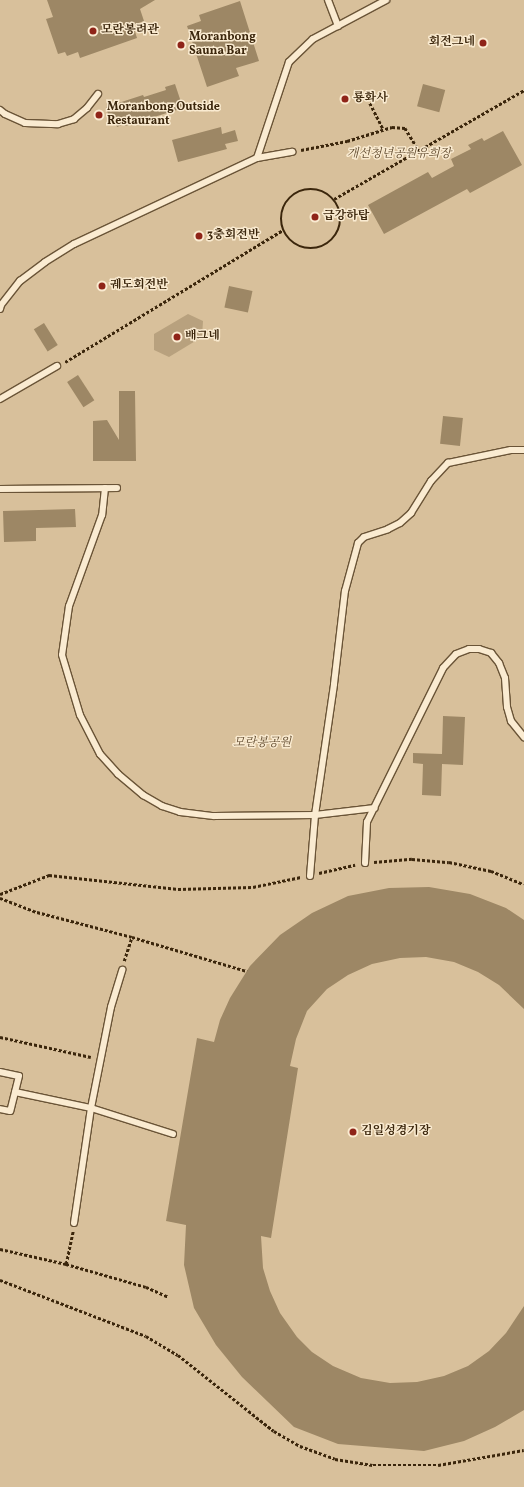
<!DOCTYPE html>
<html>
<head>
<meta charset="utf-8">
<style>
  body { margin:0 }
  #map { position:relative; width:524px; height:1487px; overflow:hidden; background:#f8e0b8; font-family:Vollkorn,"Noto Serif KR",serif }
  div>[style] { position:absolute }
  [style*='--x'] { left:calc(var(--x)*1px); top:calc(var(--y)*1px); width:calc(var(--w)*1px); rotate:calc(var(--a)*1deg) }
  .green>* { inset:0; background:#d8c09b; transform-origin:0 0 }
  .water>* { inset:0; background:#b8a17e }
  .building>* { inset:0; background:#9d8765; transform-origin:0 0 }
  .path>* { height:2.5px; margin-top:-1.25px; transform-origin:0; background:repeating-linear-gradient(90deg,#3b260c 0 3px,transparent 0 5px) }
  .path>.ring { margin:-1.25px; padding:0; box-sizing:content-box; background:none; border:2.5px solid #3b260c; border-radius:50% }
  .roads { filter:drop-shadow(1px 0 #6a5437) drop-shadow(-1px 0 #6a5437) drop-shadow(0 1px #6a5437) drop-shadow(0 -1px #6a5437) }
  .lane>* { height:6px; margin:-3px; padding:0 3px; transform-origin:3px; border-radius:3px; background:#faebd1 }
  .dots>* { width:11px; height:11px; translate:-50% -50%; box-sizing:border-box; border:2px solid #faebd1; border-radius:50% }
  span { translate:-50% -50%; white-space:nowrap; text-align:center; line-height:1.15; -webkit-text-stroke:3px #faebd1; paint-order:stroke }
  .poi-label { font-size:12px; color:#3b260c; font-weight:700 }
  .left { translate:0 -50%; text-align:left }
  .right { translate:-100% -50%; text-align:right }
  .park-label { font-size:12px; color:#624c30; font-style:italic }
</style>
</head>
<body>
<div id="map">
  <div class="green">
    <div style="left:0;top:0;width:524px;height:1487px"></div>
  </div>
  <div class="water">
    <div style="clip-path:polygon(188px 314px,203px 321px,202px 337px,169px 357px,154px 350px,154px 334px)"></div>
  </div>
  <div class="building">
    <div style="clip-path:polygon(47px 0,155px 0,140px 9px,144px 21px,133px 25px,137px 38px,80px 58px,78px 52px,67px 56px,65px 52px,58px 54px,46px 19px,53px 17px)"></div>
    <div style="clip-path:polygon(240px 1px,259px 61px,236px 68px,239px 76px,207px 87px,187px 26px,201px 21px,199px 15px)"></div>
    <div style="clip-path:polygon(175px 84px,183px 108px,125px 126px,124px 124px,117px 127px,116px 123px,111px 124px,106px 107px,143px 95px,144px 97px,166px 90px,165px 87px)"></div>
    <div style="left:423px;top:84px;width:23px;height:23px;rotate:15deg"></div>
    <div style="clip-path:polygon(221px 127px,222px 134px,235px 130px,238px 141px,225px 144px,227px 149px,178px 162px,172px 140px)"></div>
    <div style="clip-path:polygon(503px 131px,522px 165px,470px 193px,467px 189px,384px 234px,368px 205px,428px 172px,432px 178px,454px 166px,451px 159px,471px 149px,468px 145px,482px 138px,484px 141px)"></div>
    <div style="left:229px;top:286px;width:24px;height:22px;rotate:12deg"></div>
    <div style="left:44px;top:323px;width:26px;height:12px;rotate:58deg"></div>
    <div style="left:78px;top:375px;width:30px;height:13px;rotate:57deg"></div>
    <div style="clip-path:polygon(119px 391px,135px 391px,136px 461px,93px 461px,93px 421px,107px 420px,119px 440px)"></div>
    <div style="left:443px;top:416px;width:20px;height:28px;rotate:6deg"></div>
    <div style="clip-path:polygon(75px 509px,76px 527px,36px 528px,36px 541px,4px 542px,3px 511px)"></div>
    <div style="clip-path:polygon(443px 716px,465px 717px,463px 765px,442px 764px,441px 796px,422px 795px,423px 764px,413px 763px,413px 753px,442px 754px)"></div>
    <div style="clip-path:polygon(429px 887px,470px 894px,506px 908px,524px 920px,524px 1009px,499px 985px,478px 972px,454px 962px,426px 957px,400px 958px,372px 964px,348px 975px,327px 989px,307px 1011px,296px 1039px,290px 1066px,298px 1068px,271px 1238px,261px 1236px,263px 1268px,270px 1291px,280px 1313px,297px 1337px,312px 1352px,333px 1366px,361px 1378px,390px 1383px,417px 1382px,444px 1376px,468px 1366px,489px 1351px,506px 1333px,524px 1306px,524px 1410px,495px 1427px,464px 1441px,424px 1451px,338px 1444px,294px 1427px,242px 1377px,216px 1345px,194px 1308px,184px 1265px,186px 1225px,166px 1221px,197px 1038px,214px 1042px,220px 1020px,230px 998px,250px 966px,280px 935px,312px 913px,348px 896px,389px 888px)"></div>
  </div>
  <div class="path">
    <div style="--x:370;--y:103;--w:30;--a:63"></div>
    <div style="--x:301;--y:150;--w:47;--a:-11.1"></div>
    <div style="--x:347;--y:141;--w:47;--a:-17.3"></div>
    <div style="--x:392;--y:127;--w:13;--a:4"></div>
    <div style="--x:405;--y:128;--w:26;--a:58"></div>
    <div class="ring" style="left:281px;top:189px;width:57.5px;height:57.5px"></div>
    <div style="--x:334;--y:199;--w:219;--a:-29.8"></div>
    <div style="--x:65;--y:362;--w:255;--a:-31.2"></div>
    <div style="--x:374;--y:862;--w:38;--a:-5"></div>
    <div style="--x:412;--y:859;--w:37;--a:5"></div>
    <div style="--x:449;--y:862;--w:43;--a:12.1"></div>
    <div style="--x:491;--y:871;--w:35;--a:22"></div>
    <div style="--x:319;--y:873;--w:37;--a:-13"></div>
    <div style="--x:0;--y:894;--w:53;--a:-21.2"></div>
    <div style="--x:49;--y:875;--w:130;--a:6.2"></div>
    <div style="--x:178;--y:889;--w:75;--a:-1.5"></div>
    <div style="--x:253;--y:887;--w:49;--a:-11.8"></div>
    <div style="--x:0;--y:898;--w:40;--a:21"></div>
    <div style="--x:37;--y:912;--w:98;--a:14.7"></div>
    <div style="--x:132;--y:937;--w:120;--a:16.5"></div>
    <div style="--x:124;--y:961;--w:25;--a:-72"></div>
    <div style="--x:0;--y:1037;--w:93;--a:12.4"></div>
    <div style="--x:0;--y:1249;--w:68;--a:12.8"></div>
    <div style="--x:66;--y:1264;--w:83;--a:16"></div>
    <div style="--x:146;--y:1287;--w:24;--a:24"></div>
    <div style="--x:66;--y:1264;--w:34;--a:-78"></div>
    <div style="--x:0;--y:1280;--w:156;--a:21"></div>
    <div style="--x:146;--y:1336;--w:37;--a:31"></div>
    <div style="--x:178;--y:1355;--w:122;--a:38.4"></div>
    <div style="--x:274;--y:1431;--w:30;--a:30"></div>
    <div style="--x:300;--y:1446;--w:37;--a:20"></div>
    <div style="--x:335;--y:1459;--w:38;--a:9"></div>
    <div style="--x:373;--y:1465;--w:65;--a:0"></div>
    <div style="--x:438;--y:1465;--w:87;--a:-9.9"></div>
  </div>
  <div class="roads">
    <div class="lane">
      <div style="--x:328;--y:0;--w:28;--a:69"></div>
      <div style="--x:0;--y:110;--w:6;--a:39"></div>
      <div style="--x:5;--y:114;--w:22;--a:24"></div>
      <div style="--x:25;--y:123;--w:33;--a:2"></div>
      <div style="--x:58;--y:124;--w:17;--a:-17"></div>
      <div style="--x:74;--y:119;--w:17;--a:-40"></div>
      <div style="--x:87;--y:108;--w:18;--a:-52"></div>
      <div style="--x:257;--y:158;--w:101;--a:-71.6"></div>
      <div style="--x:289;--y:62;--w:33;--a:-44"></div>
      <div style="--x:313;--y:39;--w:83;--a:-28.1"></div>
      <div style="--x:0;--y:309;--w:4;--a:-76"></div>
      <div style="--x:1;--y:305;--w:31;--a:-52"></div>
      <div style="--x:20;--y:281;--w:31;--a:-37"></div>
      <div style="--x:45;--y:262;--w:34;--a:-32"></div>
      <div style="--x:74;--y:244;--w:202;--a:-25.2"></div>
      <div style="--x:257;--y:158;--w:36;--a:-10"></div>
      <div style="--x:0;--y:399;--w:66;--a:-30.1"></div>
      <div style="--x:105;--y:488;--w:27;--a:96"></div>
      <div style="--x:102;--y:515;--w:97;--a:109.9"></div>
      <div style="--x:69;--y:606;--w:49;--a:98.1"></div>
      <div style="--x:62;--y:655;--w:63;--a:73.3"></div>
      <div style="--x:80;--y:715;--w:44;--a:62.9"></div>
      <div style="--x:100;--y:754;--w:27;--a:48"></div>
      <div style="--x:118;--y:774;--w:33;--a:40"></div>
      <div style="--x:143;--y:795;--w:22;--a:30"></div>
      <div style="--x:162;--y:806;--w:19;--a:18"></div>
      <div style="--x:180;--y:812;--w:34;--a:7"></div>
      <div style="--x:214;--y:816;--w:101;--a:-0.6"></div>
      <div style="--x:315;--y:815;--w:60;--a:-6.7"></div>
      <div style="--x:0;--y:489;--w:117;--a:-0.5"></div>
      <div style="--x:365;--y:863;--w:41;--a:-87.2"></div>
      <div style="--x:367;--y:822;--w:172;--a:-63.7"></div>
      <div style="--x:443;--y:668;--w:19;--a:-47"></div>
      <div style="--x:456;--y:654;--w:14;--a:-21"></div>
      <div style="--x:469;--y:649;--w:10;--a:0"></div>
      <div style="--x:479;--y:649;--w:13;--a:18"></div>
      <div style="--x:491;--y:653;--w:13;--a:51"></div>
      <div style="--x:499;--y:663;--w:16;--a:68"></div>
      <div style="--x:505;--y:678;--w:29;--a:86"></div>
      <div style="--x:507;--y:707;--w:15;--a:74"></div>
      <div style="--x:511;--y:721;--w:21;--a:51"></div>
      <div style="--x:310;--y:876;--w:61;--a:-85.3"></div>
      <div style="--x:315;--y:815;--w:132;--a:-81.7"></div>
      <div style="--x:334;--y:684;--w:94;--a:-83.3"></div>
      <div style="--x:345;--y:591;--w:50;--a:-74.8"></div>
      <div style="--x:358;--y:543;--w:8;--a:-45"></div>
      <div style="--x:364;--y:537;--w:25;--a:-18"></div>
      <div style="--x:388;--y:529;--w:13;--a:-27"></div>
      <div style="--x:400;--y:523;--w:15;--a:-42"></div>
      <div style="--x:411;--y:513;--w:38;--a:-58"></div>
      <div style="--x:431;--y:481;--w:25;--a:-47"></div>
      <div style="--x:448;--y:463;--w:64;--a:-11.7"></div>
      <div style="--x:511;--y:450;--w:13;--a:0"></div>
      <div style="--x:0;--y:1072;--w:19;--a:12"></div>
      <div style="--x:19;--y:1076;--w:36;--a:104"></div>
      <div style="--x:10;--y:1111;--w:10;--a:-169"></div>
      <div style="--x:15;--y:1092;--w:78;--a:11.9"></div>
      <div style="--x:91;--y:1108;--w:86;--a:17.6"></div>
      <div style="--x:74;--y:1223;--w:116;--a:-81.6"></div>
      <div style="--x:91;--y:1108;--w:103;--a:-78.8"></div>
      <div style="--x:111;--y:1007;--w:39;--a:-73"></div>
    </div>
  </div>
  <div class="dots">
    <div style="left:93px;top:31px;background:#8f2418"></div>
    <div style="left:483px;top:43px;background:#8f2418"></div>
    <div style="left:181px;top:45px;background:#8f2418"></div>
    <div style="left:345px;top:99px;background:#8f2418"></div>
    <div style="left:99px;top:115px;background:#8f2418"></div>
    <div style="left:315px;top:217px;background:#8f2418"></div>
    <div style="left:199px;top:236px;background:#8f2418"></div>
    <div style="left:102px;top:286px;background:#8f2418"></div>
    <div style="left:177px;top:337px;background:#8f2418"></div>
    <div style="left:353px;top:1132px;background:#8f2418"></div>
  </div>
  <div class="poi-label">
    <span class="left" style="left:101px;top:31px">모란봉려관</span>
    <span class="left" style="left:189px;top:45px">Moranbong<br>Sauna Bar</span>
    <span class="right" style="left:475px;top:43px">회전그네</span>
    <span class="left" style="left:353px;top:99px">룡화사</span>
    <span class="left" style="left:107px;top:115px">Moranbong Outside<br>Restaurant</span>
    <span class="left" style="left:323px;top:217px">급강하탑</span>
    <span class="left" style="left:207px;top:236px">3충회전반</span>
    <span class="left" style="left:110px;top:286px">궤도회전반</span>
    <span class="left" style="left:185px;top:337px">배그네</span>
    <span class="left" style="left:361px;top:1132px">김일성경기장</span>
  </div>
  <div class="park-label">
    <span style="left:399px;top:155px">개선청년공원유희장</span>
    <span style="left:262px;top:744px">모란봉공원</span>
  </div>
</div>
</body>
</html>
